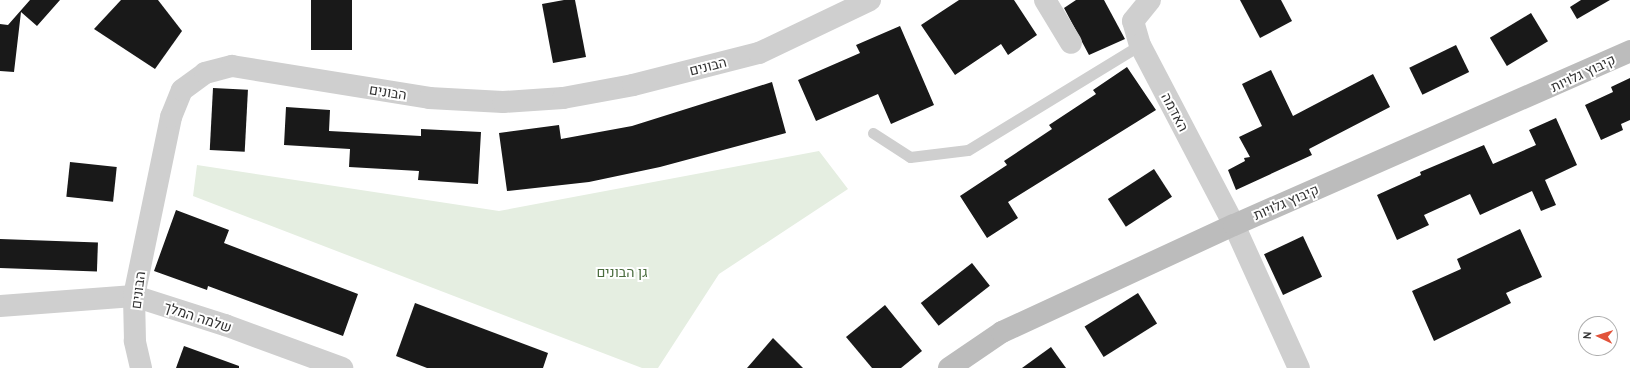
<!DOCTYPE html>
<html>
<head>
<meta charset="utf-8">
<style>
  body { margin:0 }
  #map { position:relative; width:1630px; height:368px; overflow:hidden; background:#fff; font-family:"PT Sans",Heebo,sans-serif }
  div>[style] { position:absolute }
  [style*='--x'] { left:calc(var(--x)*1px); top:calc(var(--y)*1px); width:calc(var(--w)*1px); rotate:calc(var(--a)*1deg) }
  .green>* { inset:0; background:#e5eee1 }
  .building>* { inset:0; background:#191919; transform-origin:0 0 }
  .lane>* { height:11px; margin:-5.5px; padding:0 5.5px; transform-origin:5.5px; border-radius:5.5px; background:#cfcfcf }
  .street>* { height:22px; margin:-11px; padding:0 11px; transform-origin:11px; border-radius:11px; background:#cfcfcf }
  .secondary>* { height:22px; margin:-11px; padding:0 11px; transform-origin:11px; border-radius:11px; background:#bcbcbc }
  span { translate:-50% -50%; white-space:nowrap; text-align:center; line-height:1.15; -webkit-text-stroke:4px #fff; paint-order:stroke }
  .street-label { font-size:14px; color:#323232 }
  .park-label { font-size:14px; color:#4b6d3f }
  .north { position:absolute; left:1578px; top:316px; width:40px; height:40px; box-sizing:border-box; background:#fff; border:1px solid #adadad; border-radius:50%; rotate:274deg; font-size:11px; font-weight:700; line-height:16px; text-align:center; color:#323232 }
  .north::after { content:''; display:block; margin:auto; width:14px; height:18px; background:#e2533b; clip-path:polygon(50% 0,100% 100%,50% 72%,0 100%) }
</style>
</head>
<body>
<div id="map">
  <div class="green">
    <div style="clip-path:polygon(819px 151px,848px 189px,719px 274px,658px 368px,642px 368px,193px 196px,197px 165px,499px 211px)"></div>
  </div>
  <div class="building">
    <div style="clip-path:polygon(30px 0,60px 0,37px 26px,21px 12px,14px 72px,0 71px,0 24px,8px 25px)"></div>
    <div style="clip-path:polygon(121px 0,158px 0,182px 31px,155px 69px,94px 29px)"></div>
    <div style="left:311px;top:0;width:41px;height:50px"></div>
    <div style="clip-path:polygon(564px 0,575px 0,586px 57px,553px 63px,542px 4px)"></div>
    <div style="clip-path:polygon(959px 0,1014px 0,1037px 35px,1008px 55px,1001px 44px,955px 75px,921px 25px)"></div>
    <div style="clip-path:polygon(1076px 0,1104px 0,1125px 39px,1089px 55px,1064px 8px)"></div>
    <div style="clip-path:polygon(1240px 0,1281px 0,1292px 21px,1260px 38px)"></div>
    <div style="clip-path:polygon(1581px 0,1610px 0,1577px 19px,1570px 7px)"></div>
    <div style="left:1531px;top:13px;width:33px;height:48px;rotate:59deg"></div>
    <div style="clip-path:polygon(900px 26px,934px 105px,891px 124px,878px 94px,816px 121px,798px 80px,860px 53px,856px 45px)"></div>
    <div style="left:1456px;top:45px;width:30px;height:52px;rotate:64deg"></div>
    <div style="clip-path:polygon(1127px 67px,1156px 110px,1008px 202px,1018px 218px,987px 238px,960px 196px,1007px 165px,1004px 161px,1052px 129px,1049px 125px,1096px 94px,1093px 90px)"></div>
    <div style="clip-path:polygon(1271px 70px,1293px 116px,1373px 74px,1390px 107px,1309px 149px,1312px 155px,1236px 190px,1228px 170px,1245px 161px,1244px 158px,1250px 157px,1239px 137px,1262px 126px,1242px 84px)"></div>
    <div style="clip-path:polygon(1630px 78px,1630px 120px,1621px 124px,1623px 130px,1601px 140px,1585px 105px,1613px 92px,1611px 87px)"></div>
    <div style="clip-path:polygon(772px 82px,786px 133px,660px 167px,589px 182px,507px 191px,499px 133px,559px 125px,561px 139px,632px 126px)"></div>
    <div style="left:213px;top:88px;width:35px;height:62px;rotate:3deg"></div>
    <div style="clip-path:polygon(286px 107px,330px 110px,329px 131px,421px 136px,421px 129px,481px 132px,478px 184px,418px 180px,419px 171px,349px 167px,350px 149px,284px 145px)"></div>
    <div style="clip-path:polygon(1556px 118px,1577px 165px,1545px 180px,1556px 205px,1541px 211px,1532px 191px,1480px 215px,1470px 194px,1424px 215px,1429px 225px,1397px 240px,1377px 195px,1421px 175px,1420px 172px,1484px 145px,1493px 164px,1536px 145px,1529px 130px)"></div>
    <div style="left:70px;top:162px;width:47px;height:35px;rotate:6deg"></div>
    <div style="left:1154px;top:169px;width:33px;height:55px;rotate:57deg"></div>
    <div style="clip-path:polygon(176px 210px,229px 230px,224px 243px,358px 294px,343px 336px,208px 286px,207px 290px,154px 271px)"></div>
    <div style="clip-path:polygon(1520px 229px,1542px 277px,1506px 293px,1511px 303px,1434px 341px,1412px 291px,1461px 269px,1457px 259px)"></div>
    <div style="left:1303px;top:236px;width:45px;height:43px;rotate:65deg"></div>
    <div style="left:0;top:239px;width:98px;height:29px;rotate:2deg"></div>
    <div style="left:972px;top:263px;width:29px;height:65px;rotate:52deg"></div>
    <div style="left:1138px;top:293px;width:36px;height:63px;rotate:58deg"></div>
    <div style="clip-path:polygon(415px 303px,548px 353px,543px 368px,427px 368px,396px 356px)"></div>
    <div style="clip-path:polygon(885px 305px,922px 351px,901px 368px,872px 368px,846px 337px)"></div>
    <div style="clip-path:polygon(773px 338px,803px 368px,747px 368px)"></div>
    <div style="clip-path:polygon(184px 346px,239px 366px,239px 368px,176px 368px)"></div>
    <div style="clip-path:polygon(1051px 347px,1066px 368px,1022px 368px)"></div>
  </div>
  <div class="lane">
    <div style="--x:873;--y:133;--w:44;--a:33"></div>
    <div style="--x:910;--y:157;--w:58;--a:-6.9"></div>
    <div style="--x:968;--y:150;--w:202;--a:-31.4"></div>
  </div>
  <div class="street">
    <div style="--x:1045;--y:0;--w:50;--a:58.8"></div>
    <div style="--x:1150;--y:0;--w:27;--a:129"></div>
    <div style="--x:1133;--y:21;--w:25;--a:74"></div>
    <div style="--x:1140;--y:45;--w:203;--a:62.4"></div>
    <div style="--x:1234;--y:225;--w:157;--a:65.6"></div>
    <div style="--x:0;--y:306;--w:134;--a:-4.3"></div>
    <div style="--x:134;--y:296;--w:96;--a:17.7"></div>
    <div style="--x:225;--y:325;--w:125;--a:20.2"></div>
    <div style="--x:141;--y:368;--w:28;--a:-103"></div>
    <div style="--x:135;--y:341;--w:45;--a:-91.3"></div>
    <div style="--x:134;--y:296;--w:183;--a:-78.3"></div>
    <div style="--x:171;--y:117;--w:29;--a:-68"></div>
    <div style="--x:182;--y:90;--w:29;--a:-36"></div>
    <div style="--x:205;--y:73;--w:28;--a:-15"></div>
    <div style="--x:232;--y:66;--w:200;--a:9.2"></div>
    <div style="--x:429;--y:98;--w:74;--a:3.1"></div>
    <div style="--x:503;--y:102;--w:60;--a:-3.8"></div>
    <div style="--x:563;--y:98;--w:71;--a:-10.5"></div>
    <div style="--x:633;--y:85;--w:130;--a:-14.3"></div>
    <div style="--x:759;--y:53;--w:123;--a:-25.5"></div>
  </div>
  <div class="secondary">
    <div style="--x:949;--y:368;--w:64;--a:-34.2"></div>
    <div style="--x:1002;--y:332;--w:255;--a:-24.8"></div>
    <div style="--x:1234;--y:225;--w:433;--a:-23.7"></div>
  </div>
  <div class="street-label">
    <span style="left:708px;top:66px;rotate:-14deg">הבונים</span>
    <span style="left:1583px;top:73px;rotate:-25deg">קיבוץ גלויות</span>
    <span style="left:388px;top:92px;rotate:9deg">הבונים</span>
    <span style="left:1175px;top:112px;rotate:62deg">האדמה</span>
    <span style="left:1286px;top:202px;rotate:-23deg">קיבוץ גלויות</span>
    <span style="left:138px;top:290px;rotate:-83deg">הבונים</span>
    <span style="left:198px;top:317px;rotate:18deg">שלמה המלך</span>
  </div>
  <div class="park-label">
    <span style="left:622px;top:272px">גן הבונים</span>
  </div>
  <div class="north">N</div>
</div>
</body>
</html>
